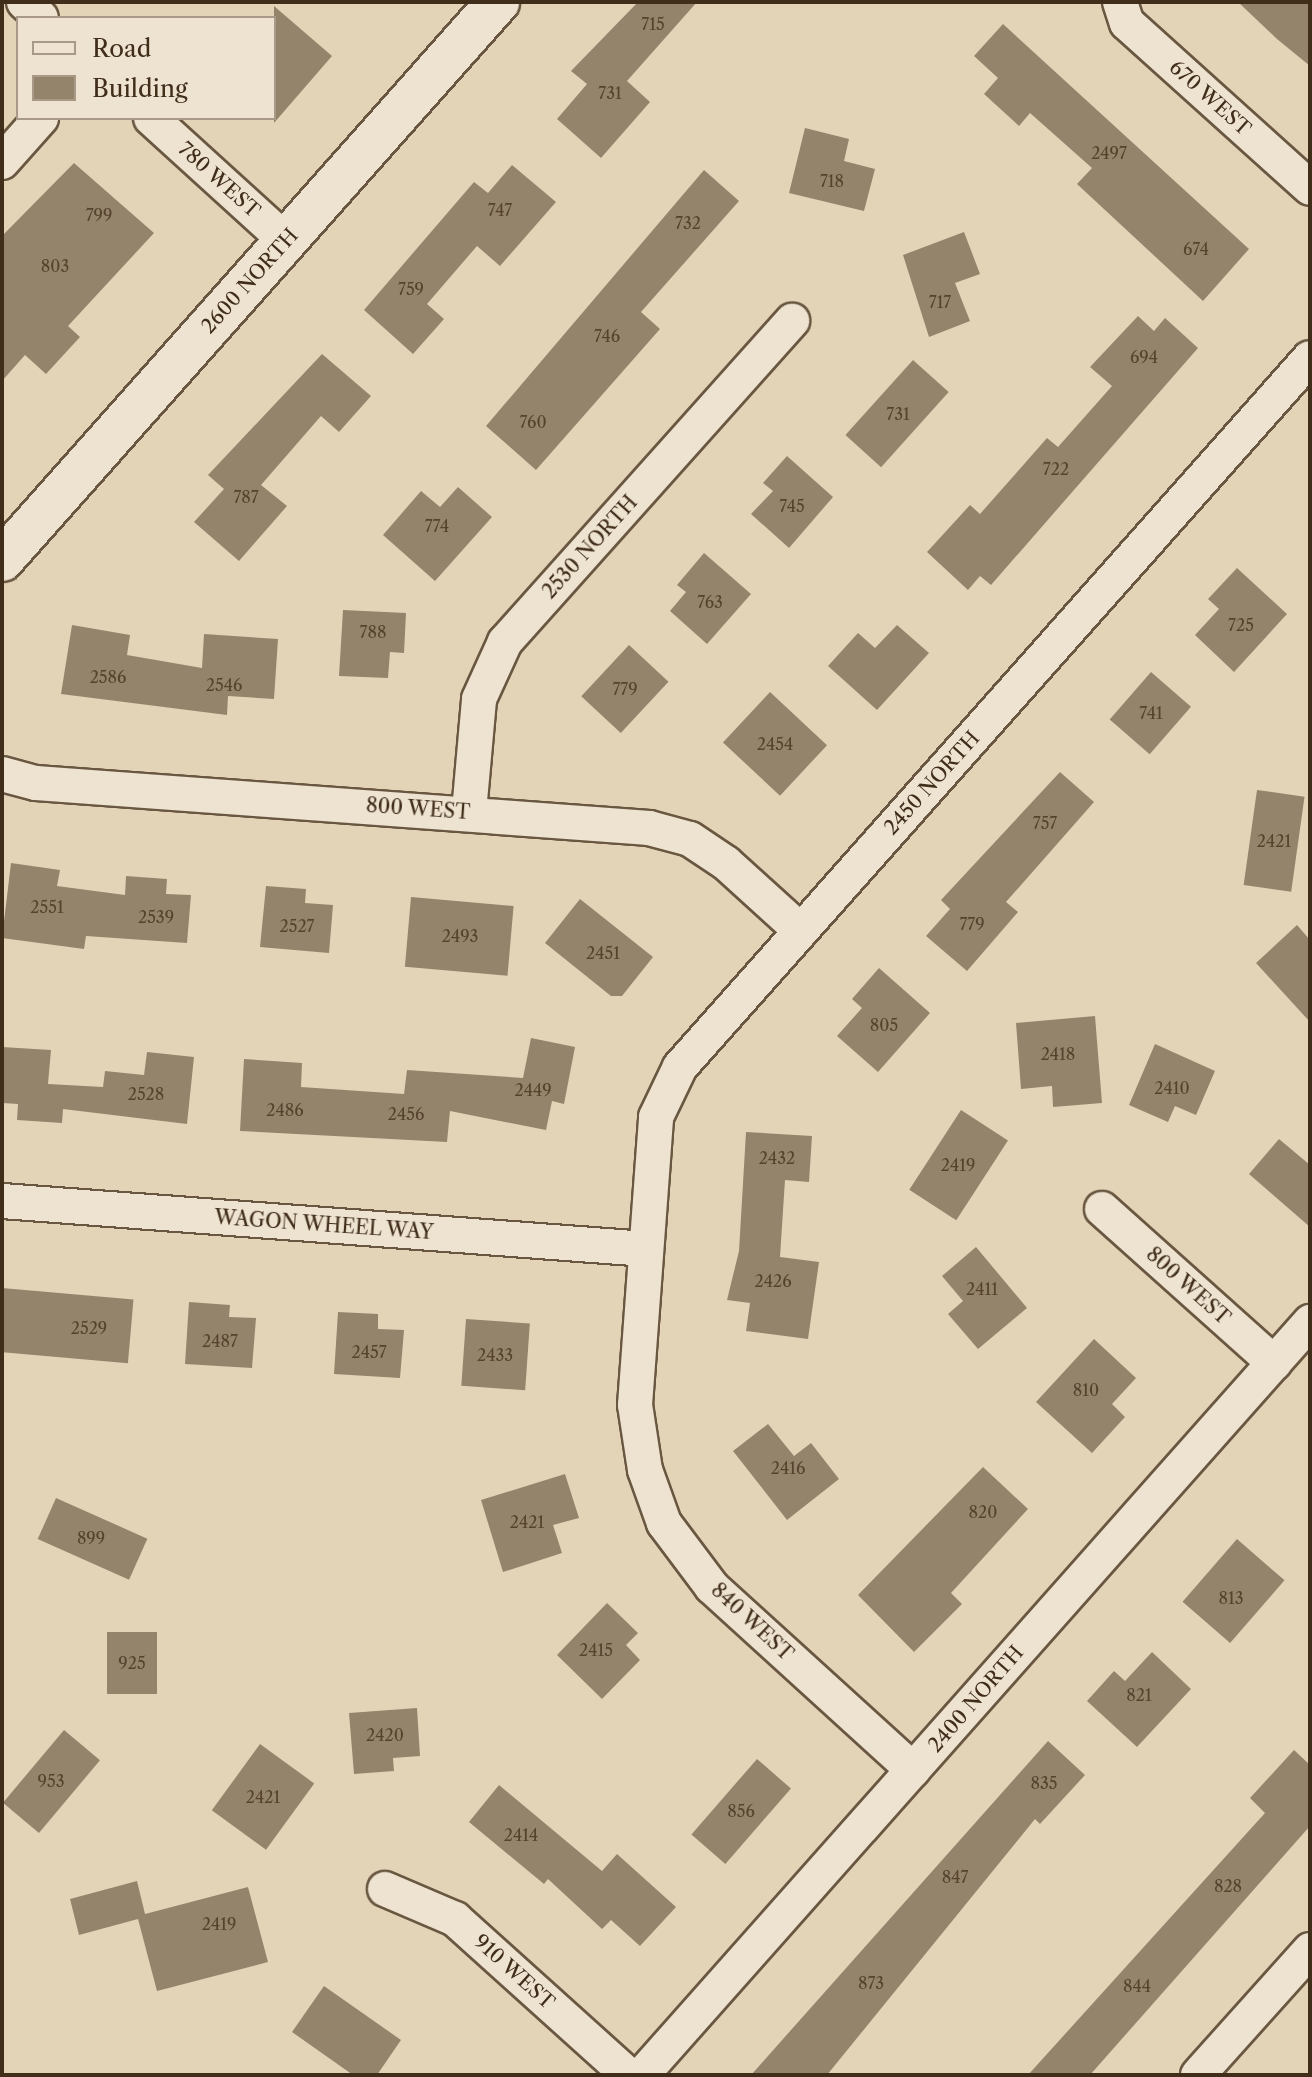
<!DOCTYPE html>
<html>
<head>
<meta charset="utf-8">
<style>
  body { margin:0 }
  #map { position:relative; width:1312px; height:2077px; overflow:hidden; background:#e4d4b7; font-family:"Libre Caslon Text",serif }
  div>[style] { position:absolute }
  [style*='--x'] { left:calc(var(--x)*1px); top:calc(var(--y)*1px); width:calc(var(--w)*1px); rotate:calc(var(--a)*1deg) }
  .building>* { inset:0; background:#95846c; transform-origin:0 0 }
  .roads { filter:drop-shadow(2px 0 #695741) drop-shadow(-2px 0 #695741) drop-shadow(0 2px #695741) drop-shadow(0 -2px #695741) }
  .minor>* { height:34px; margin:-17px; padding:0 17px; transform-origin:17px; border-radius:17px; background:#ede3d0 }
  .tertiary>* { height:42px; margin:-21px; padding:0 21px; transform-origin:21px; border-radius:21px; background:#ede3d0 }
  span { translate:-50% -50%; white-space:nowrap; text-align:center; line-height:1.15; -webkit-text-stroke:6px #ede3d0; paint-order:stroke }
  .number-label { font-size:16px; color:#55432e }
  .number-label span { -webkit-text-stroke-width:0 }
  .street-label { font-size:20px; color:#402d1a }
  .frame { position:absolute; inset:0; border:4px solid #402d1a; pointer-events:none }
  .legend { position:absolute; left:16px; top:16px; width:260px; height:104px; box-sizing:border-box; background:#ede3d0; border:2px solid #a89a87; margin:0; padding:10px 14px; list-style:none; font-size:24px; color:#402d1a }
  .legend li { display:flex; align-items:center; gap:16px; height:40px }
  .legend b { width:40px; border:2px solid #a89a87 }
</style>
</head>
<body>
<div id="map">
  <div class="building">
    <div style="clip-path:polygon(638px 2px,697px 2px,627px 81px,650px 102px,601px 158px,557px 119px,587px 84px,571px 71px)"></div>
    <div style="clip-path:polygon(1238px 2px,1310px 2px,1310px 66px,1277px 39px)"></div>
    <div style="clip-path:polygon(274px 6px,332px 56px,274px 123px)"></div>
    <div style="clip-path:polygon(1003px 24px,1249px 249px,1203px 301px,1077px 184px,1092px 168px,1030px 113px,1019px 126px,984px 94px,998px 78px,974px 56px)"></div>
    <div style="clip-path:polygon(805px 128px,849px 139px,844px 161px,875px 169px,864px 211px,789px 193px)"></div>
    <div style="clip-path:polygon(74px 163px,154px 233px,68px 326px,80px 337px,46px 374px,25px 355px,2px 381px,2px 236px)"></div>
    <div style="clip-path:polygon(512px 165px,556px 202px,500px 266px,477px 246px,427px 304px,444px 319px,413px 354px,364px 310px,474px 182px,488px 193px)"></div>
    <div style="clip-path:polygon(704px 170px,739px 201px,641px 312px,660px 329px,536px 470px,486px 426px)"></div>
    <div style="clip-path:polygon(964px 232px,980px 274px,955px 283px,970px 321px,929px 337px,903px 255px)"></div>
    <div style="clip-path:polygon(1138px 316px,1154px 331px,1165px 318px,1198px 348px,991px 585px,980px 576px,968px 590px,927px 552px,970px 505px,980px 514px,1047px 438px,1058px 447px,1112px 386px,1090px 367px)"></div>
    <div style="clip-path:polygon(322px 354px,371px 396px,339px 432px,321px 416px,261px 485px,287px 506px,239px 561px,194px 522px,224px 489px,208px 475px)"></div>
    <div style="left:913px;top:360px;width:48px;height:101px;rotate:42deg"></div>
    <div style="clip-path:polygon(787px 456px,833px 497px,789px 548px,751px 514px,773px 491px,763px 483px)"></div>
    <div style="clip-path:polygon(458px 487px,492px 517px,435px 581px,383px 535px,421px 491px,440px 507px)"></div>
    <div style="clip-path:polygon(704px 553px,751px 594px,707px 644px,670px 611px,686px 592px,677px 585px)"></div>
    <div style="clip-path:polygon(1237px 568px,1287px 614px,1234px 672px,1195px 635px,1219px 609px,1208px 599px)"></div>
    <div style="clip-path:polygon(343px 610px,406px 613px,404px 653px,390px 652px,388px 678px,339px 676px)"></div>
    <div style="clip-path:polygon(72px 625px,130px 635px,127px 655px,202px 668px,204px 634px,278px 639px,274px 699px,228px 696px,227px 715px,61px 694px)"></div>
    <div style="clip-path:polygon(897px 625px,929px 653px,877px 710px,828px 666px,858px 633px,875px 648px)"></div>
    <div style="left:629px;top:645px;width:54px;height:70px;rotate:43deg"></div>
    <div style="left:1151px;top:672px;width:53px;height:63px;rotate:41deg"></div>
    <div style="left:770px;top:692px;width:78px;height:69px;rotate:43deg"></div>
    <div style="clip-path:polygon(1060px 772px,1094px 802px,1006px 902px,1018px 912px,967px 971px,926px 936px,950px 909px,941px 900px)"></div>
    <div style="left:1257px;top:790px;width:48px;height:96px;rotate:8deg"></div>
    <div style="clip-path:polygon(11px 863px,60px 870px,57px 886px,125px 895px,126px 876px,167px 879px,166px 894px,191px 895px,187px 943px,86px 936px,84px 949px,2px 938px)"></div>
    <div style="clip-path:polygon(266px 886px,306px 889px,305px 903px,333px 905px,329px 953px,260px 947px)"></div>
    <div style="left:411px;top:897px;width:103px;height:70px;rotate:5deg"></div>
    <div style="clip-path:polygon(580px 899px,653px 957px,622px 996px,611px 996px,545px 943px)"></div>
    <div style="clip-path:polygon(1297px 925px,1310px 940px,1310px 1022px,1256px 963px)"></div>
    <div style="clip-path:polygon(879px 968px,930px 1013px,878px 1072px,837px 1036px,862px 1008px,852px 999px)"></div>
    <div style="clip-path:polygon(1095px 1016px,1102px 1103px,1053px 1107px,1052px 1086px,1021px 1089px,1016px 1023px)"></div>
    <div style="clip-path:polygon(531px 1038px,575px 1047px,564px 1104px,552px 1101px,546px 1130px,450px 1111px,447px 1142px,240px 1131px,244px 1059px,302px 1063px,301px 1087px,404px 1094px,407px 1070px,523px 1078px)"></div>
    <div style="clip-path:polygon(1155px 1044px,1215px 1071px,1196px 1115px,1175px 1106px,1168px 1122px,1129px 1105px)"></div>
    <div style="clip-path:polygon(2px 1047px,51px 1050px,48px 1084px,103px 1087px,105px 1071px,144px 1075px,147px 1052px,194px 1057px,187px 1124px,63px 1109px,62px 1123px,17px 1120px,18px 1104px,2px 1103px)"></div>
    <div style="left:961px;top:1110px;width:56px;height:95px;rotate:33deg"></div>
    <div style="clip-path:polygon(746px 1132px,812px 1136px,809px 1182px,785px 1180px,780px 1257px,819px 1262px,808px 1339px,746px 1331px,750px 1303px,727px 1300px,739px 1251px)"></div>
    <div style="clip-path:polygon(1279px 1139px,1310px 1165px,1310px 1227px,1249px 1174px)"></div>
    <div style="clip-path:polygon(976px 1247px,1027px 1308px,978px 1349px,948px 1314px,963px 1301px,942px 1276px)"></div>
    <div style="left:2px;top:1288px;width:132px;height:64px;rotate:5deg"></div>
    <div style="clip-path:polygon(189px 1302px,230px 1305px,229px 1317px,256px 1318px,252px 1368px,185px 1364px)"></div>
    <div style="clip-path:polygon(338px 1312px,378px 1314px,378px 1329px,404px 1330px,400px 1378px,334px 1374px)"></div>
    <div style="left:466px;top:1319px;width:64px;height:67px;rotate:4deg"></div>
    <div style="clip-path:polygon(1094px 1339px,1136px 1378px,1112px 1404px,1125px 1417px,1092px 1453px,1036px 1402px)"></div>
    <div style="clip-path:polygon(768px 1424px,794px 1456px,811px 1443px,839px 1479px,787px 1520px,733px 1451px)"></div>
    <div style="clip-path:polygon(983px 1467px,1028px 1509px,951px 1593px,962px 1604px,914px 1652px,858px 1595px)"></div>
    <div style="clip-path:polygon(565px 1474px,579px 1518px,553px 1525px,562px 1553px,503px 1572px,481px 1500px)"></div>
    <div style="left:56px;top:1498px;width:100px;height:45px;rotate:24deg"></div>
    <div style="left:1237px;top:1539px;width:63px;height:83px;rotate:41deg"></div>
    <div style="clip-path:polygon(607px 1603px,638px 1633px,626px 1645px,640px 1660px,602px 1699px,557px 1655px)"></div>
    <div style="left:107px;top:1632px;width:50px;height:62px"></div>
    <div style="clip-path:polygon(1152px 1652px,1191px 1689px,1137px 1747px,1087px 1701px,1114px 1671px,1125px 1681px)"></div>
    <div style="clip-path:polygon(417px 1708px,420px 1756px,393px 1758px,394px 1771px,354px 1774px,349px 1713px)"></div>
    <div style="left:64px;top:1730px;width:47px;height:95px;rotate:40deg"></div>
    <div style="clip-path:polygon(1048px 1741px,1085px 1775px,1040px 1824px,1035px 1819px,827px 2075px,751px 2075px)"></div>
    <div style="left:260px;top:1744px;width:67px;height:82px;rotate:36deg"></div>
    <div style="clip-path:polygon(1294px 1750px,1310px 1765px,1310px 1826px,1090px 2075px,1028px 2075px,1265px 1813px,1250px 1798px)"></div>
    <div style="left:757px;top:1759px;width:45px;height:100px;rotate:41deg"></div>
    <div style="clip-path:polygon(499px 1785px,602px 1871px,617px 1854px,676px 1907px,640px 1946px,611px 1920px,602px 1929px,548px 1879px,544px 1884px,469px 1822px)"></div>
    <div style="clip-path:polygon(137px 1881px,145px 1914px,248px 1887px,268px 1962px,157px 1991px,138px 1919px,79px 1935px,70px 1899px)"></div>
    <div style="clip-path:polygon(324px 1986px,401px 2040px,377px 2075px,353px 2075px,292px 2032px)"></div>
  </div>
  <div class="roads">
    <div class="minor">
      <div style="--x:24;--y:2;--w:23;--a:43"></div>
      <div style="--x:1120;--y:2;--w:22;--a:72"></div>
      <div style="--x:1127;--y:23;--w:246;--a:42"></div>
      <div style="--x:151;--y:118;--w:183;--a:42.3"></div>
      <div style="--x:2;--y:162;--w:59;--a:-48.4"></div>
      <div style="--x:2;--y:774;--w:35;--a:15"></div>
      <div style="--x:36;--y:783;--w:615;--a:4.2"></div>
      <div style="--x:649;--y:828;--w:42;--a:15"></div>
      <div style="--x:690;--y:839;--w:43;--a:33.7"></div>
      <div style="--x:726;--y:863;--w:101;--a:42.2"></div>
      <div style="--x:469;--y:812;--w:113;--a:-84.9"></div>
      <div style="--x:479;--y:699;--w:63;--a:-65.5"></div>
      <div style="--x:505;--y:642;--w:431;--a:-48.2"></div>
      <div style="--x:2;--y:1201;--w:646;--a:4.26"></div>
      <div style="--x:1102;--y:1209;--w:231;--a:41.8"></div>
      <div style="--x:913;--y:1770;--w:272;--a:-137.7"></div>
      <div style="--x:712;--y:1587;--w:80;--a:-126.9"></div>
      <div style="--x:664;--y:1523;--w:56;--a:-109.7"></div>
      <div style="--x:645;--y:1470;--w:66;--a:-98.7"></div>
      <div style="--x:635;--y:1405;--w:289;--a:-85.8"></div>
      <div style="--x:656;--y:1117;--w:55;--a:-64.4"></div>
      <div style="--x:680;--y:1067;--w:948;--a:-48.38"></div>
      <div style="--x:385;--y:1889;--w:76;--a:23.2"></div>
      <div style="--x:455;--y:1919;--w:233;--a:42"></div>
      <div style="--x:642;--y:2075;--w:1007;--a:-48.42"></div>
      <div style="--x:1198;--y:2075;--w:168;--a:-48.1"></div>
    </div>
    <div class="tertiary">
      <div style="--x:2;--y:560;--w:747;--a:-48.37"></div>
    </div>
  </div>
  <div class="number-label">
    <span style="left:653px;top:24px">715</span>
    <span style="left:610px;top:93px">731</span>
    <span style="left:1109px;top:153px">2497</span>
    <span style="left:832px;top:181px">718</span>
    <span style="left:500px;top:210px">747</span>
    <span style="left:99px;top:215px">799</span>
    <span style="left:688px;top:223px">732</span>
    <span style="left:1196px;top:249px">674</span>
    <span style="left:55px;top:266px">803</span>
    <span style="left:411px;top:289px">759</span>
    <span style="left:940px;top:302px">717</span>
    <span style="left:607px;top:336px">746</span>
    <span style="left:1144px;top:357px">694</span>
    <span style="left:898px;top:414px">731</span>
    <span style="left:533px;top:422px">760</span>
    <span style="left:1056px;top:469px">722</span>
    <span style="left:246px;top:497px">787</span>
    <span style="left:792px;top:506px">745</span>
    <span style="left:437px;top:526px">774</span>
    <span style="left:710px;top:602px">763</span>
    <span style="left:1241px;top:625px">725</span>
    <span style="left:373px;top:632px">788</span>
    <span style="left:108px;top:677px">2586</span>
    <span style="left:224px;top:685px">2546</span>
    <span style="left:625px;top:689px">779</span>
    <span style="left:1151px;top:713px">741</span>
    <span style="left:775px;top:744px">2454</span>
    <span style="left:1045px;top:823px">757</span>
    <span style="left:1274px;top:841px">2421</span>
    <span style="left:47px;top:907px">2551</span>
    <span style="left:156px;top:917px">2539</span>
    <span style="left:972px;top:924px">779</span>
    <span style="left:297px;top:926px">2527</span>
    <span style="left:460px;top:936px">2493</span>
    <span style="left:603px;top:953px">2451</span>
    <span style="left:884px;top:1025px">805</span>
    <span style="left:1058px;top:1054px">2418</span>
    <span style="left:1172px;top:1088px">2410</span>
    <span style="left:533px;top:1090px">2449</span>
    <span style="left:146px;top:1094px">2528</span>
    <span style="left:285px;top:1110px">2486</span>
    <span style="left:406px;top:1114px">2456</span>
    <span style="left:777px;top:1158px">2432</span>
    <span style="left:958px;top:1165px">2419</span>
    <span style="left:773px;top:1281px">2426</span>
    <span style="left:982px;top:1289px">2411</span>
    <span style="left:89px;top:1328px">2529</span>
    <span style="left:220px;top:1341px">2487</span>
    <span style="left:369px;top:1352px">2457</span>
    <span style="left:495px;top:1355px">2433</span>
    <span style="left:1086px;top:1390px">810</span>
    <span style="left:788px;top:1468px">2416</span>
    <span style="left:983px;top:1512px">820</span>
    <span style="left:527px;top:1522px">2421</span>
    <span style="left:91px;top:1538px">899</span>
    <span style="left:1231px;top:1598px">813</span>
    <span style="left:596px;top:1650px">2415</span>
    <span style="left:132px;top:1663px">925</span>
    <span style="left:1139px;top:1695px">821</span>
    <span style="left:385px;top:1735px">2420</span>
    <span style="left:51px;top:1781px">953</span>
    <span style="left:1044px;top:1783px">835</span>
    <span style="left:263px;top:1797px">2421</span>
    <span style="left:741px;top:1811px">856</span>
    <span style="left:521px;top:1835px">2414</span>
    <span style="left:955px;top:1877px">847</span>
    <span style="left:1228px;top:1886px">828</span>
    <span style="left:219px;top:1924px">2419</span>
    <span style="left:871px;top:1983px">873</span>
    <span style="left:1137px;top:1986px">844</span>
  </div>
  <div class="street-label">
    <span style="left:1210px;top:98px;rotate:42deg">670 WEST</span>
    <span style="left:219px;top:180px;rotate:42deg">780 WEST</span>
    <span style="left:250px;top:281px;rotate:-48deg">2600 NORTH</span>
    <span style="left:590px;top:547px;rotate:-48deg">2530 NORTH</span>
    <span style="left:932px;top:783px;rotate:-48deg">2450 NORTH</span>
    <span style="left:418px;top:809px;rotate:4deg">800 WEST</span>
    <span style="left:324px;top:1225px;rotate:4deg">WAGON WHEEL WAY</span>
    <span style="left:1188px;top:1286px;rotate:42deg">800 WEST</span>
    <span style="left:752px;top:1622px;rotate:43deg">840 WEST</span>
    <span style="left:976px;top:1699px;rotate:-49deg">2400 NORTH</span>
    <span style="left:514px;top:1972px;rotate:42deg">910 WEST</span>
  </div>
  <div class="frame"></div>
  <ul class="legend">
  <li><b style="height:10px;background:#ede3d0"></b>Road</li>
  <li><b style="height:22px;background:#95846c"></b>Building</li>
  </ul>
</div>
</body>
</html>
